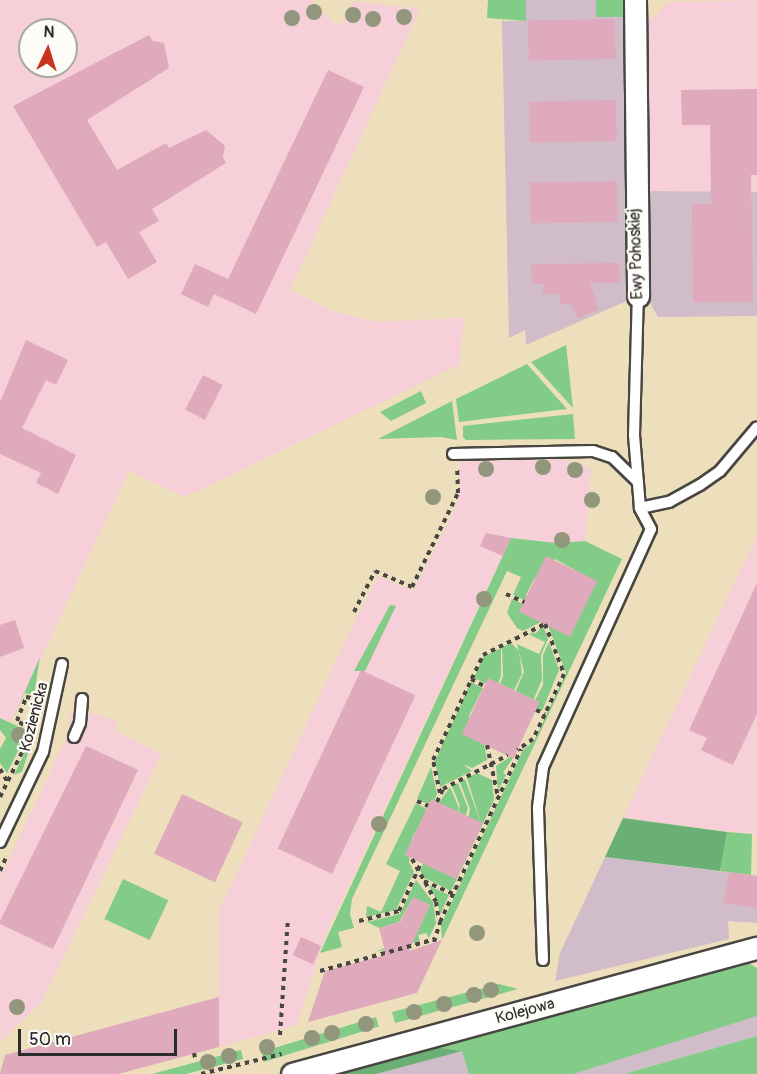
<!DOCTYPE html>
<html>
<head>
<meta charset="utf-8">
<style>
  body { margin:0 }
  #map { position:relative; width:757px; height:1074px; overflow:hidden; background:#eddebc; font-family:Pangolin,sans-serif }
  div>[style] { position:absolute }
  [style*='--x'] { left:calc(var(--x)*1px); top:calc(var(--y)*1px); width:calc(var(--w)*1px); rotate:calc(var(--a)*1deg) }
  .built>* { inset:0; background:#f6cfd8 }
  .industrial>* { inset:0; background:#d1bdca }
  .green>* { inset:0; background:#83cc88; transform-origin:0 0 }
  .forest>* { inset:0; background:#6ab074 }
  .building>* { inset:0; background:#dfaabc; transform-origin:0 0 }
  .path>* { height:4px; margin-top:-2px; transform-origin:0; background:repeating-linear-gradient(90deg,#484641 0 4.5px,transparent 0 9px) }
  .roads { filter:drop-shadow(2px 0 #484641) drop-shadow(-2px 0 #484641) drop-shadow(0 2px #484641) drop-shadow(0 -2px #484641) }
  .lane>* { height:10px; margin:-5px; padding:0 5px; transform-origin:5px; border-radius:5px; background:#fff }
  .street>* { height:21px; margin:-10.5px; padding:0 10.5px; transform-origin:10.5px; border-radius:10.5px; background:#fff }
  .trees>* { width:16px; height:16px; margin:-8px; border-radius:50%; background:#91967c }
  span { translate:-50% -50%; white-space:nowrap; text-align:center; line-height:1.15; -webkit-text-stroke:4.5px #fdfcf7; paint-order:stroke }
  .street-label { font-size:16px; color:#2b2b2b }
  .north { position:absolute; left:18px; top:18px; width:60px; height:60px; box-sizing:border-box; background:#fdfcf7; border:2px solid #a9a8a5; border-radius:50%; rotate:4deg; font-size:16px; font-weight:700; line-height:24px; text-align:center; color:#2b2b2b }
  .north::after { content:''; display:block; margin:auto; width:21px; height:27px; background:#c8321e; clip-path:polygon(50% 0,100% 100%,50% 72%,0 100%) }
  .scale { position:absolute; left:18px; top:1029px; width:159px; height:27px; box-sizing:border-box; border:3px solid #2b2b2b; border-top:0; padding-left:8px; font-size:18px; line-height:21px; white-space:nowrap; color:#2b2b2b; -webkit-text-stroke:4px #fdfcf7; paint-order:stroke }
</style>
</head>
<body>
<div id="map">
  <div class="built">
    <div style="clip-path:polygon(evenodd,0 0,311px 0,335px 24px,343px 23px,353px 1px,420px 9px,290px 290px,333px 311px,377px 322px,464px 318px,459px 365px,185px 497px,129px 471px,11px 722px,0 718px,0 0,30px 30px,66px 30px,66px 66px,30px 66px,30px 30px)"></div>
    <div style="clip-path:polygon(757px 0,757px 192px,646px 192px,644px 18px,654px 17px,669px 2px)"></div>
    <div style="clip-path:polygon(562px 459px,591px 468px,585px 541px,556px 543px,511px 538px,325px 936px,297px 1025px,219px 1047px,219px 911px,358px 614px,379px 576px,413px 591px,453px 513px,460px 492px,459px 462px)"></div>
    <div style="clip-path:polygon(757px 535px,757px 835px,623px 818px)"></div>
    <div style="clip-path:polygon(76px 708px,118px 721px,114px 731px,162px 754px,41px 1003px,0 1042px,0 878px,65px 741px,72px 709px)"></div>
  </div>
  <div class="industrial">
    <div style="clip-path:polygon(526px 0,596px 0,596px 17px,630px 16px,646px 191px,757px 192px,757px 316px,658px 317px,646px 296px,638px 296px,526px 345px,525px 330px,509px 338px,502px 21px,525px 21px)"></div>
    <div style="clip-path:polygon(605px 857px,757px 876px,757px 923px,728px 921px,729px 939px,555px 981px,560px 953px)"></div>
    <div style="clip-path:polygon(757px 968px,757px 1036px,624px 1074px,376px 1074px)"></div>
  </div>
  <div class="green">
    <div style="clip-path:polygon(488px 0,526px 0,526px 21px,487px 18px)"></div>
    <div style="left:596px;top:0;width:33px;height:17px"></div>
    <div style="clip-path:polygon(566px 345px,573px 408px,531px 362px)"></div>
    <div style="clip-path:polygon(527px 364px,567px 409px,459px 422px,456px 399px)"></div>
    <div style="clip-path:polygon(421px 391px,426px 403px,391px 421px,380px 412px)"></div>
    <div style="clip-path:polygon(452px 401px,457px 440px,441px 437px,378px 439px)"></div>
    <div style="clip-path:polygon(573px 414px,575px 439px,466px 440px,463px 437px,463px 426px)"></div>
    <div style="clip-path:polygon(511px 538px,556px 543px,585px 541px,622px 559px,442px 940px,441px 925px,523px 750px,534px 741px,566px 673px,548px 625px,588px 577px,555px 559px,534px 579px,526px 595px,528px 602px,513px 595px,521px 577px,507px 571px,352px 899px,350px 914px,354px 928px,338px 932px,342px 947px,320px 953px)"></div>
    <div style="clip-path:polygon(512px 599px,538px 611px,541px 622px,523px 631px,517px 628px,507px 613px)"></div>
    <div style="clip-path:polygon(390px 605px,396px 606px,365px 671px,354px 671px)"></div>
    <div style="clip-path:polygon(543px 626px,548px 639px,541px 655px,542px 680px,531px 705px,513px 697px,524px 672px,517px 644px,539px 654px,545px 642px,528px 634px,536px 633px)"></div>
    <div style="clip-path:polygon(549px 642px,559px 670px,542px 711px,532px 706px,543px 685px,543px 655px)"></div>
    <div style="clip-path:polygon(511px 643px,519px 651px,522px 674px,511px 696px,498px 690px,503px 676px,502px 647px)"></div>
    <div style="clip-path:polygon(501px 648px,501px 676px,496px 688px,474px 678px,483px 657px)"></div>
    <div style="clip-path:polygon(40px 657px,34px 695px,25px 693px,13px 719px)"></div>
    <div style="clip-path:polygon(471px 682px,483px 688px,469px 716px,484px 744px,487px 760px,472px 768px,463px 764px,472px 771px,440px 787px,435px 761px)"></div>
    <div style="clip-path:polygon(0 718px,28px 731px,7px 773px,0 763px,0 749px,6px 738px,0 730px)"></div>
    <div style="clip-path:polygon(36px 729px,22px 772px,14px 775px)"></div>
    <div style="clip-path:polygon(516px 753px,503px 773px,506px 775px,498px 790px,496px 766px)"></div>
    <div style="clip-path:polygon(431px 767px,437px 794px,432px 806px,417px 799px)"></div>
    <div style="clip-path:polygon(477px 773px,492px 780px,494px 800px,462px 868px,459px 866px,470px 809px,460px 782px,465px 779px,481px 823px,467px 778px)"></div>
    <div style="clip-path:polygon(458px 783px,468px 808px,464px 820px,457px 817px,460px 806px,452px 786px)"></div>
    <div style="clip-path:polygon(450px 787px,459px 808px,455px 816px,436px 807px)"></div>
    <div style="clip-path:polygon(416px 803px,428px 810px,412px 838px,409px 862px,414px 872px,396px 910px,366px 917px,367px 906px,381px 912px,400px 871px,386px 864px)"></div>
    <div style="clip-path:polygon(727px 832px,752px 834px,751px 875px,720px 871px)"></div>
    <div style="clip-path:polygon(434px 860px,460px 872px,451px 891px,425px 878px,420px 871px,423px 864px)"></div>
    <div style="left:123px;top:879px;width:50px;height:44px;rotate:25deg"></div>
    <div style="clip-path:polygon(416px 880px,433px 902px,436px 923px,429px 938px,426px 933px,418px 935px,420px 941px,376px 952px,417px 933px,430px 905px,413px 898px,399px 922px,379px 928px,367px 922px,400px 914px)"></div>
    <div style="clip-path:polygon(429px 886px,449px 895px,440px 915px,437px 900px)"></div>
    <div style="clip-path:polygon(748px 963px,757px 968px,757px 1016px,573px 1074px,469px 1074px,462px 1051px,436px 1047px)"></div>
    <div style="clip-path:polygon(499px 984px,518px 989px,395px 1023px,392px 1012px)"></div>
    <div style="left:376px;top:1017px;width:10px;height:120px;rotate:73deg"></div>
    <div style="clip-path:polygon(757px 1036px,757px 1074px,624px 1074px)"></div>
    <div style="clip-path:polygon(241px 1050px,243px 1059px,186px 1074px,152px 1074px)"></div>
  </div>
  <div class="forest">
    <div style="clip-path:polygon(623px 818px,727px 832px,720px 871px,605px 857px)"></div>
    <div style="clip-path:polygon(436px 1047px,462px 1051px,376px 1074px,336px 1074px)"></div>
  </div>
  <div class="building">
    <div style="left:615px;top:19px;width:40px;height:87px;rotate:89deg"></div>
    <div style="clip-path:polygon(149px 35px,153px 41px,164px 43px,169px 68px,87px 120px,117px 170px,166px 143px,169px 148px,206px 130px,225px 146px,223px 157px,226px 163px,152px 209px,159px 221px,139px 232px,157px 262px,128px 279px,106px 242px,97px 247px,13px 106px)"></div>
    <div style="clip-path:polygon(328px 70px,364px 87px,256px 314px,214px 294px,208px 307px,181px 294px,195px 264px,228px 279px)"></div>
    <div style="clip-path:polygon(757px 89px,757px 175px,751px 175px,753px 302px,693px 302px,692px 204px,711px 204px,710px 125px,682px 125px,681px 90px)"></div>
    <div style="left:616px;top:100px;width:41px;height:87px;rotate:89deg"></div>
    <div style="left:617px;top:181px;width:41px;height:87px;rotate:89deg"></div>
    <div style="clip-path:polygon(619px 263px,620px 283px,590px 283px,599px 309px,578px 319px,571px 304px,560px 304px,560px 294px,543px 294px,543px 284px,532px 284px,531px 264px)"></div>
    <div style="clip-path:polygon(26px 340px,68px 360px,56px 385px,46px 380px,22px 428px,76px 455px,58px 494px,36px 483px,41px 473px,0 454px,0 402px)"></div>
    <div style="left:203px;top:375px;width:22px;height:39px;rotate:27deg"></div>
    <div style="clip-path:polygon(486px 533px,511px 538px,503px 556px,480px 546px)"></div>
    <div style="left:546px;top:556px;width:57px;height:62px;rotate:26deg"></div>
    <div style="clip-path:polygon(757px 583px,757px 714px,733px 765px,701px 750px,707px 738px,689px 730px)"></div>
    <div style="clip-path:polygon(15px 620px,24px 648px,0 657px,0 625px)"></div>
    <div style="left:361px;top:670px;width:60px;height:197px;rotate:25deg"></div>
    <div style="left:488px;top:678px;width:57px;height:62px;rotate:25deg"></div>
    <div style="clip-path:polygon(86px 746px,138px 770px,53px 949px,0 924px,0 921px)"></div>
    <div style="left:182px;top:794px;width:67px;height:66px;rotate:25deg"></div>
    <div style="left:431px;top:799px;width:57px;height:62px;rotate:25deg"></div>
    <div style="clip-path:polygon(729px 872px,757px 876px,757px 908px,724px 903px)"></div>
    <div style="clip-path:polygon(413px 897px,430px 905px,409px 951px,442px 940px,417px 993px,308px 1022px,325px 971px,386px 955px,379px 928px,400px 922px)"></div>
    <div style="left:301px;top:937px;width:22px;height:20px;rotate:24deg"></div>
    <div style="clip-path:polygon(219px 997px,219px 1047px,118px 1074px,0 1074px,5px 1055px)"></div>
  </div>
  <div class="path">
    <div style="--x:506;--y:594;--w:20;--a:24"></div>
    <div style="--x:354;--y:612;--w:46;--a:-62.9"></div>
    <div style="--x:375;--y:571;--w:40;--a:23.4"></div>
    <div style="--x:412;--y:587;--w:105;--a:-63.9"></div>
    <div style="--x:458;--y:493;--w:25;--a:-92"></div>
    <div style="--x:471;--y:679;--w:15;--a:28"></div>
    <div style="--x:536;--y:710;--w:10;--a:24"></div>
    <div style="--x:31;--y:729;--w:16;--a:-150"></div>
    <div style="--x:17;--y:721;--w:26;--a:-69"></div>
    <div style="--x:26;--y:697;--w:12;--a:9"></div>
    <div style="--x:487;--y:745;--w:53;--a:78.1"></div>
    <div style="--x:0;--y:769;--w:14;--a:60"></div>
    <div style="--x:440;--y:793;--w:34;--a:-102"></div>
    <div style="--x:433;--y:760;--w:116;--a:-64.5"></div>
    <div style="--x:483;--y:655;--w:69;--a:-26.6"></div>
    <div style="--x:545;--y:624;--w:53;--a:69.2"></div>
    <div style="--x:564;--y:674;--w:72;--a:115.5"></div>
    <div style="--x:533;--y:739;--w:19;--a:145"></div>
    <div style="--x:0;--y:797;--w:66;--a:-63.8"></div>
    <div style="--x:417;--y:801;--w:12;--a:24"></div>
    <div style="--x:437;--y:802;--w:14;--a:-65"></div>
    <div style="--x:443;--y:789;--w:73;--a:-27.6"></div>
    <div style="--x:412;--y:859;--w:49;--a:60.8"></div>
    <div style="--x:436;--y:902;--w:18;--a:81"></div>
    <div style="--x:0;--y:871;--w:17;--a:-66"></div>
    <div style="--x:424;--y:881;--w:32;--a:24"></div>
    <div style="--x:359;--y:921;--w:41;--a:-14"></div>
    <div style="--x:399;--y:911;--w:53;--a:-65.4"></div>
    <div style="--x:434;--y:942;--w:21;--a:-73"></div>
    <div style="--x:440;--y:922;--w:191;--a:-64.9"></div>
    <div style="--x:320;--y:971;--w:119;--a:-15.5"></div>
    <div style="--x:280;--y:1035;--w:116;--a:-86.1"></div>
    <div style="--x:194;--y:1053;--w:5;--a:79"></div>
    <div style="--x:201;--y:1074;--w:83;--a:-13.9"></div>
  </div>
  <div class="roads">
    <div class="lane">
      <div style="--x:453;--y:454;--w:140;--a:-1.2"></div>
      <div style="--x:593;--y:451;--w:20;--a:18"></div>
      <div style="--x:612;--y:457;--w:36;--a:44"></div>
      <div style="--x:640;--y:508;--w:30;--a:-12"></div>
      <div style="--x:669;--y:502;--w:35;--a:-29"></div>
      <div style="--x:700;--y:485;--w:24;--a:-35"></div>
      <div style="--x:720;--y:471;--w:57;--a:-49.9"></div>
      <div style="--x:74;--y:737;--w:15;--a:-67"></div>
      <div style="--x:80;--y:723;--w:24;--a:-85"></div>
      <div style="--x:0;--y:842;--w:100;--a:-64.5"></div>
      <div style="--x:43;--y:752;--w:90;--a:-77.8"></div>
      <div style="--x:543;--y:960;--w:153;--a:-91.9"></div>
      <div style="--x:538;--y:807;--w:40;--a:-82.9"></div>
      <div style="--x:543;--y:767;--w:261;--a:-65.6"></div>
      <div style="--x:651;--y:529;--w:24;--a:-118"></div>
      <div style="--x:640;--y:508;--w:73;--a:-94.7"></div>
      <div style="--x:634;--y:435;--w:139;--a:-88.4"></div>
    </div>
    <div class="street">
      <div style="--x:635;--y:0;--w:296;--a:89.4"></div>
      <div style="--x:292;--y:1074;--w:482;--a:-15.2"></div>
    </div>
  </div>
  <div class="trees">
    <div style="left:314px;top:12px"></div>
    <div style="left:353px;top:15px"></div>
    <div style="left:404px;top:17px"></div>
    <div style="left:292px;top:18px"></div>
    <div style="left:373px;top:19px"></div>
    <div style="left:543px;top:467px"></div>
    <div style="left:486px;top:469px"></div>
    <div style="left:575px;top:470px"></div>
    <div style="left:433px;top:497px"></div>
    <div style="left:592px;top:500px"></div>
    <div style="left:562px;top:540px"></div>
    <div style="left:484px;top:599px"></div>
    <div style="left:19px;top:735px"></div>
    <div style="left:379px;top:824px"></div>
    <div style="left:477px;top:933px"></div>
    <div style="left:491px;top:990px"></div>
    <div style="left:474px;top:995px"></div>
    <div style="left:444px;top:1004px"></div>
    <div style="left:17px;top:1007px"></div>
    <div style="left:414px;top:1012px"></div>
    <div style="left:366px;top:1024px"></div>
    <div style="left:332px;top:1033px"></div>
    <div style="left:312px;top:1038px"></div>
    <div style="left:267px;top:1047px"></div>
    <div style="left:229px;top:1056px"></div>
    <div style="left:208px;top:1062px"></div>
  </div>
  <div class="street-label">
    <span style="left:636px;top:254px;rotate:-92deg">Ewy Pohoskiej</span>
    <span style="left:34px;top:717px;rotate:-75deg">Kozienicka</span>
    <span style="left:525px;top:1011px;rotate:-15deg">Kolejowa</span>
  </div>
  <div class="north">N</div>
  <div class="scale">50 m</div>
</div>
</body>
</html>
